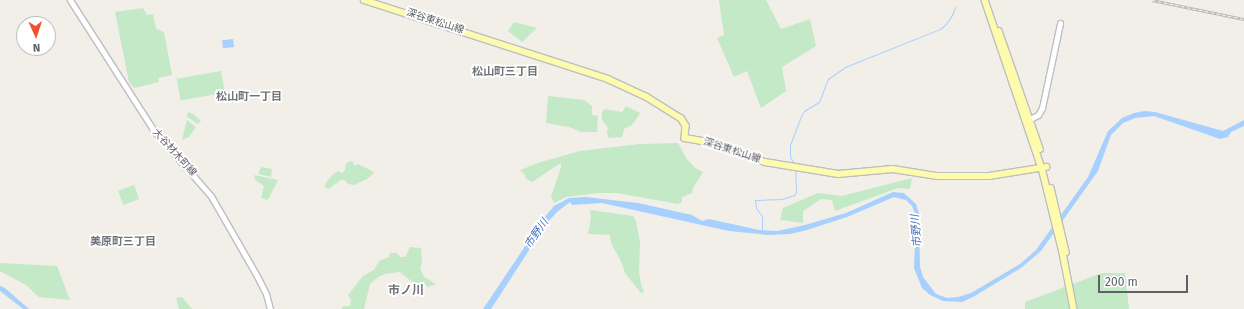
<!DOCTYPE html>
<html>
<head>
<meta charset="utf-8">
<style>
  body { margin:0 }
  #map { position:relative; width:1244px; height:309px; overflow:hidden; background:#f1efe7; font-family:"Fira Sans","Noto Sans JP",sans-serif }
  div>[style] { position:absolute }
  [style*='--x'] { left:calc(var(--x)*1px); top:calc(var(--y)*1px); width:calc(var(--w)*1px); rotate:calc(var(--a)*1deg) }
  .green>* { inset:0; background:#c3e9c7; transform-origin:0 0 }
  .water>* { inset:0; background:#a8d0ff; transform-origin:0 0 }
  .stream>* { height:1px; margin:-0.5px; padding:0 0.5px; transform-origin:0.5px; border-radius:0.5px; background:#a8d0ff }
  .roads { filter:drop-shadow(1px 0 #bcbec4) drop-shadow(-1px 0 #bcbec4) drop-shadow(0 1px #bcbec4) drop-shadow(0 -1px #bcbec4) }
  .secondary>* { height:5px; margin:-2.5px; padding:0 2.5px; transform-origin:2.5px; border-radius:2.5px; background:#fff }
  .primary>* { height:5.5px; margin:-2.75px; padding:0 2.75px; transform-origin:2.75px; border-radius:2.75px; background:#fffbad }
  .rail>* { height:2.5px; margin-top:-1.25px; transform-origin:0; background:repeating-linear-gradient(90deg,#fff 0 3px,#b7b8b8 0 6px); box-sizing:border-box; border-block:1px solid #b7b8b8 }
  span { translate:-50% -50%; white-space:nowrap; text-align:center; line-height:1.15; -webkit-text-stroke:3.5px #fff; paint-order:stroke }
  .street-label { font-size:10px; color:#5e6167 }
  .neighbourhood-label { font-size:11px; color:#6f7379; font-weight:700 }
  .water-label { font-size:11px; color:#4271c0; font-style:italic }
  .quarter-label { font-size:12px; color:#6f7379; font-weight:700 }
  .north { position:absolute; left:16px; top:16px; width:40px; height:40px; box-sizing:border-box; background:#fff; border:1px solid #bfc0c2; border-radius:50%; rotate:177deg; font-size:11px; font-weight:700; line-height:16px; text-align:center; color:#5e6167 }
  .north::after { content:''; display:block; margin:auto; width:14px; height:18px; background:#f0522d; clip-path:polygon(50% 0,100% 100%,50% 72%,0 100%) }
  .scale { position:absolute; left:1098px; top:275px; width:90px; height:18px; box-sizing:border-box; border:2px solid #5e6167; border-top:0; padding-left:5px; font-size:12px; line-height:14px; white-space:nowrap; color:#5e6167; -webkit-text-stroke:3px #fff; paint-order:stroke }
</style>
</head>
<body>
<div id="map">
  <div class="green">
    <div style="clip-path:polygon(719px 0,766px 0,781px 29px,810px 19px,816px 46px,782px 67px,786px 91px,761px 108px,747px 71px,734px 77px,717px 38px,724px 35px)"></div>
    <div style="clip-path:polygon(143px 8px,147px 15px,153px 14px,156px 29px,164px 32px,172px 75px,158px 78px,159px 82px,134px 88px,129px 82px,115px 12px)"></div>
    <div style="clip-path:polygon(514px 22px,537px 28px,522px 42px,508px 31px)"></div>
    <div style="left:221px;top:71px;width:22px;height:45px;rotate:80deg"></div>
    <div style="clip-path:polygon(548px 96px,584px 100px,592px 106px,592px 115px,598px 116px,597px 132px,581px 132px,569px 127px,546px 123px)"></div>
    <div style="clip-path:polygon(626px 106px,640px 113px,639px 115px,632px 125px,624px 129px,622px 137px,608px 138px,607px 131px,609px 129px,602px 120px,602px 112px,605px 109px,622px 112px)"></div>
    <div style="clip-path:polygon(188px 112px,193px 114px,201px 121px,198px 124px,187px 117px)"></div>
    <div style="clip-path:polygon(187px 120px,196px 127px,189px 137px,182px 140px)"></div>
    <div style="clip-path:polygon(678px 143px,686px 158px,695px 168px,703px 172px,693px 188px,692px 193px,682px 197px,682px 202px,678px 204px,617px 193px,598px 193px,566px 197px,554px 203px,551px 197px,561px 167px,561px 163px,532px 182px,526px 179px,525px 175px,520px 170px,541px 162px,580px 151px,640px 144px)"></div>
    <div style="clip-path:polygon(350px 161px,353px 162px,355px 166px,358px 164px,372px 171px,374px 173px,367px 179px,354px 185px,348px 184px,345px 180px,341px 180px,328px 189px,325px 187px,325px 184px,333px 174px,338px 171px,342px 173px,345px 170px,346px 164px)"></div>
    <div style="clip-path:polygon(261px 167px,272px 169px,271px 177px,258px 174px)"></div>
    <div style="clip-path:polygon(254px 175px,278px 180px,268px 200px,261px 198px,264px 186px,255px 180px)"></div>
    <div style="clip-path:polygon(912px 178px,910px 189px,898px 188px,835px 211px,832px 200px,821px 199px,803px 211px,803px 223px,780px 220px,783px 208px,818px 193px,842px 196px)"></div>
    <div style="left:134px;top:185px;width:15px;height:17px;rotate:70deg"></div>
    <div style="clip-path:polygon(590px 210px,633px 216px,636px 221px,640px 242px,639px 272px,641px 284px,644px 292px,641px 293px,625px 273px,621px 261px,611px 243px,610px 235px,588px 234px,591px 218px)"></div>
    <div style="clip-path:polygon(410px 247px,421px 248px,422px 263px,420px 268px,422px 273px,424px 277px,436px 284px,428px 287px,425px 284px,420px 285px,411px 281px,400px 272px,385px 274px,378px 277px,370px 284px,364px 309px,341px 309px,344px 306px,350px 306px,351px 300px,348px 295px,363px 276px,374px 270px,379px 261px,389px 257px,390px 253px,397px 253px,400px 257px,405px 257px)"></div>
    <div style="clip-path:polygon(0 263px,57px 266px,70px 300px,39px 297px,26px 285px,0 271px)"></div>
    <div style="clip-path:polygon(1102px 273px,1125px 273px,1129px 309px,1025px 309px,1025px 302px)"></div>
    <div style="clip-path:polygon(182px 297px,191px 308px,193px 309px,179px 309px,176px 298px)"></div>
  </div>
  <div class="water">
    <div style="left:233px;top:39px;width:8px;height:11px;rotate:83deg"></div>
    <div style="clip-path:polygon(1144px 111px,1155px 112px,1223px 131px,1244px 120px,1244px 126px,1231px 132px,1228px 137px,1220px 139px,1154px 116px,1135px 118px,1123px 123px,1111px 135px,1098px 171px,1041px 251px,1021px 268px,973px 297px,962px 302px,943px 301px,930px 295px,922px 288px,914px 268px,916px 216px,912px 206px,906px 200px,894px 197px,847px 217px,807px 230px,790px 234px,768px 235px,729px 231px,602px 203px,572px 205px,570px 202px,557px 212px,546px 224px,491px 309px,483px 309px,544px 218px,554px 206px,569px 198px,586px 197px,638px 203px,692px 215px,702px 221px,709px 219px,759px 230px,777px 231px,805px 225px,846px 213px,893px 192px,904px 193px,916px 204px,919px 213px,920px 267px,923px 277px,936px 294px,947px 298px,958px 297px,971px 293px,1020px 264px,1036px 250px,1088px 177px,1108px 131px,1122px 118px,1134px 113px)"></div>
    <div style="clip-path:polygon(0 286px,5px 288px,29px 309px,23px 309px,0 291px)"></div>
  </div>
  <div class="stream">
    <div style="--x:794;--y:164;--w:9;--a:-117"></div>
    <div style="--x:790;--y:156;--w:11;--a:-90"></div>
    <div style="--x:790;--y:145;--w:33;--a:-69"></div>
    <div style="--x:802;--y:114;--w:4;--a:-56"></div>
    <div style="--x:804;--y:111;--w:17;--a:-31"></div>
    <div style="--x:819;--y:102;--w:25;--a:-69"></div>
    <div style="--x:828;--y:79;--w:21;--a:-35"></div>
    <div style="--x:845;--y:67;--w:102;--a:-21.8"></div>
    <div style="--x:940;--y:29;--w:8;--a:-40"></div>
    <div style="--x:946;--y:24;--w:11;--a:-56"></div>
    <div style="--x:952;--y:15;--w:9;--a:-69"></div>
    <div style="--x:762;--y:231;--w:15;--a:-90"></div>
    <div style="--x:762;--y:216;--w:10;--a:-127"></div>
    <div style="--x:756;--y:208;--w:8;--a:-97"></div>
    <div style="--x:755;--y:200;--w:27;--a:-2"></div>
    <div style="--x:782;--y:199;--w:13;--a:-18"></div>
    <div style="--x:794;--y:195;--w:4;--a:-56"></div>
    <div style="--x:796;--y:192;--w:23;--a:-92"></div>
  </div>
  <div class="roads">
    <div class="secondary">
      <div style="--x:70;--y:0;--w:156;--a:57.3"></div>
      <div style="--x:154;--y:131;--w:86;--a:48.8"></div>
      <div style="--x:211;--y:196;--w:92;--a:60.1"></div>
      <div style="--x:257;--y:276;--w:20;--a:63"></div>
      <div style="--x:266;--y:294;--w:16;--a:75"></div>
      <div style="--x:1028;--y:120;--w:11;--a:-27"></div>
      <div style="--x:1038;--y:115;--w:8;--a:-60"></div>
      <div style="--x:1042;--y:108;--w:87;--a:-78"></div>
    </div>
    <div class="primary">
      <div style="--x:364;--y:0;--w:256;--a:17.9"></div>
      <div style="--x:608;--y:79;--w:43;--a:24.8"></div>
      <div style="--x:647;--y:97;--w:40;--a:32"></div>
      <div style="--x:681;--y:118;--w:9;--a:58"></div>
      <div style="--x:686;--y:126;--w:12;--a:95"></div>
      <div style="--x:685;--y:138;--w:23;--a:10"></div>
      <div style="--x:708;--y:142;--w:60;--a:19.3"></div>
      <div style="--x:765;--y:162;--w:74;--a:9.3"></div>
      <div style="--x:838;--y:174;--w:55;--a:-5.2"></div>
      <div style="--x:893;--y:169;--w:45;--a:9"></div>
      <div style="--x:937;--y:176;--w:52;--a:0"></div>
      <div style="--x:989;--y:176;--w:58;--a:-9"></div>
      <div style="--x:985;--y:0;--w:177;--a:71.3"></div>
      <div style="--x:1042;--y:168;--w:88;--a:76.1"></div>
      <div style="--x:1063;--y:253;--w:57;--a:78.9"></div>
      <div style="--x:999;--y:31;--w:125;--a:70.8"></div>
      <div style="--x:1051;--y:188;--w:66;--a:76.8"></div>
    </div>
  </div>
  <div class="rail">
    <div style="--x:1152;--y:0;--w:94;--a:11.7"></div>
  </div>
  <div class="street-label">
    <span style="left:435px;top:22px;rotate:18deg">深谷東松山線</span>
    <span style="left:732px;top:151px;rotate:18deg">深谷東松山線</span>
    <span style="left:174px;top:153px;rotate:48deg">大谷材木町線</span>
  </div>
  <div class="neighbourhood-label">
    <span style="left:505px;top:72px">松山町三丁目</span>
    <span style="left:249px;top:97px">松山町一丁目</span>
    <span style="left:123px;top:242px">美原町三丁目</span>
  </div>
  <div class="water-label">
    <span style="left:917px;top:231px;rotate:-95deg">市野川</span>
    <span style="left:537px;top:234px;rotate:-55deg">市野川</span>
  </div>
  <div class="quarter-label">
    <span style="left:406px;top:291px">市ノ川</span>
  </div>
  <div class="north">N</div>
  <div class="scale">200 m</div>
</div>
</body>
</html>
